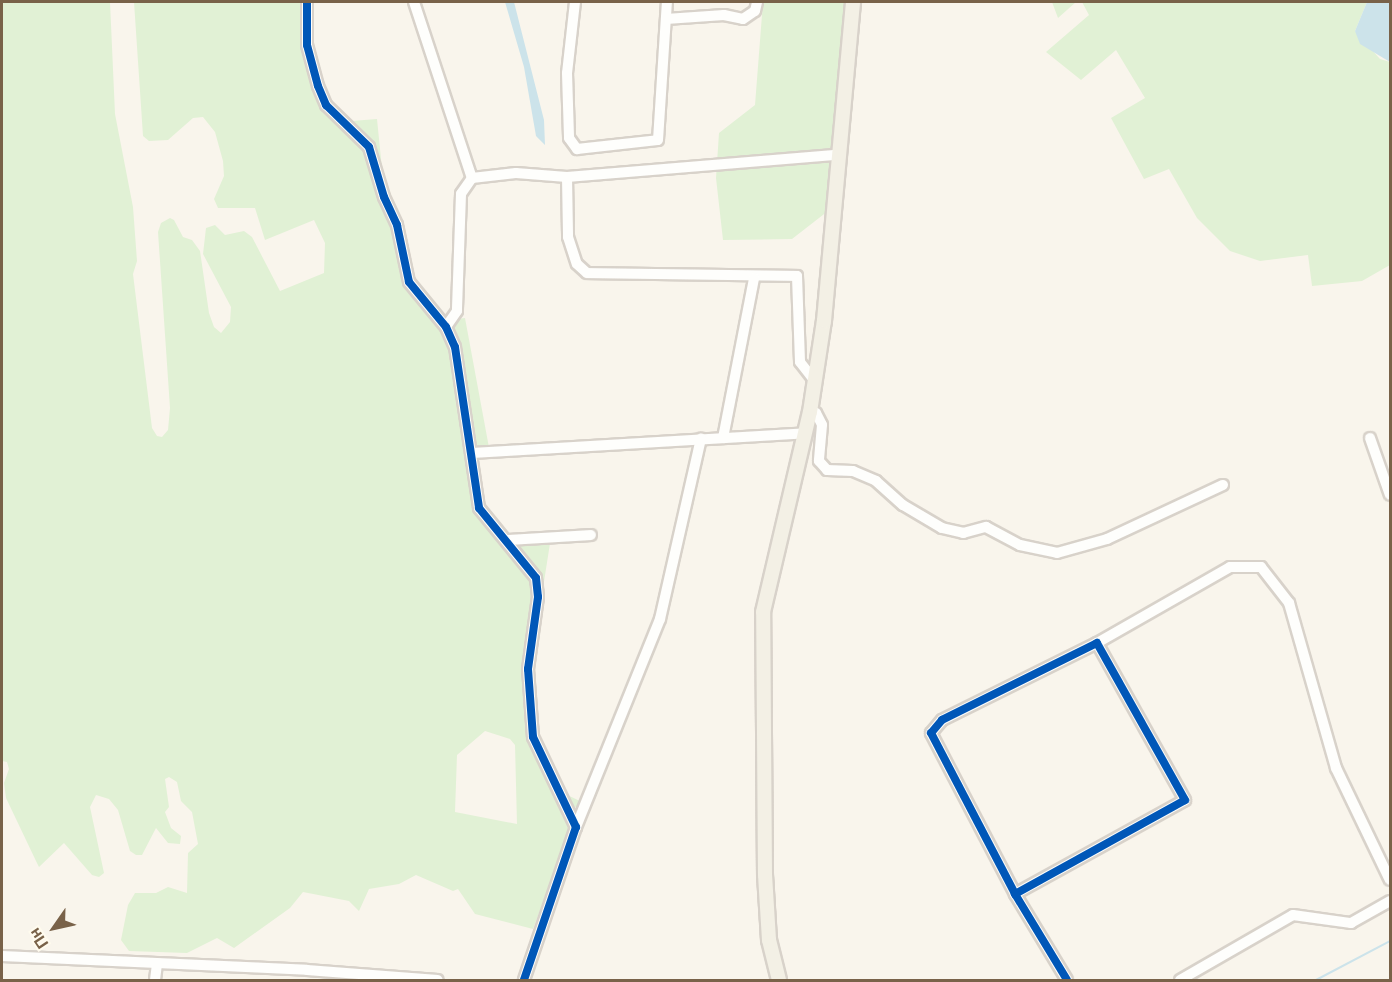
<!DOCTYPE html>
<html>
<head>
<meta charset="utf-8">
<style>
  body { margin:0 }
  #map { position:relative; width:1392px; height:982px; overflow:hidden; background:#f9f5ec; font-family:Roboto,sans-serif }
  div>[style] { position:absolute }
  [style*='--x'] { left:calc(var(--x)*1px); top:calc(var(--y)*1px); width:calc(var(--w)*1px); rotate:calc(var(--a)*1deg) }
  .green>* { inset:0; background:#e1f1d5 }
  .water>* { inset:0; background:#cce3ea }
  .stream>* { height:2px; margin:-1px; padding:0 1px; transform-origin:1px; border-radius:1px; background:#cce3ea }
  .roads { filter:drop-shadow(2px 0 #d8d2ca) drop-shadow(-2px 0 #d8d2ca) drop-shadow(0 2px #d8d2ca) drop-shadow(0 -2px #d8d2ca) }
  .minor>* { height:10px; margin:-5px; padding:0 5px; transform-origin:5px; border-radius:5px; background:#fefefc }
  .major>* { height:14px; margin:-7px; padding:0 7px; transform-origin:7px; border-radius:7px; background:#f3f0e5 }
  .cycleway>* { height:8px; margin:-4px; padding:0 4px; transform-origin:4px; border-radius:4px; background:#0057b8 }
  span { translate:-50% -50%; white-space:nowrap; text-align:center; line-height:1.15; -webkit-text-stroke:5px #fffbee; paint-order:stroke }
  .frame { position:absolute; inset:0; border:3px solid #796249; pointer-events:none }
  .north { position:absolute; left:24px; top:898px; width:60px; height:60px; -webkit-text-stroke:4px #fffbee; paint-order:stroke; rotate:236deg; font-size:16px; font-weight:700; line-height:24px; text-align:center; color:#796249 }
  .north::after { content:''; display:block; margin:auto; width:21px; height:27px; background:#796249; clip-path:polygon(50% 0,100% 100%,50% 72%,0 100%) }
</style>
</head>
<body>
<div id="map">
  <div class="green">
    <div style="clip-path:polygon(evenodd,2px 2px,110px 2px,115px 114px,133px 207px,137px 261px,133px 274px,152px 428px,157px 436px,162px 437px,168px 430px,170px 408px,158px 232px,161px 223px,170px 218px,174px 220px,183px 237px,192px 240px,200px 251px,209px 313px,214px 327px,221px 333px,230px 322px,231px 307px,203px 254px,206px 228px,215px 225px,225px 235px,244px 231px,252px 237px,280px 291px,324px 273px,325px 243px,314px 220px,265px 240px,255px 208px,218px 208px,214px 199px,224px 176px,223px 161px,215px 132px,203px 117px,193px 118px,168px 140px,149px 141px,143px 136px,134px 2px,309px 2px,314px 65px,339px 122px,377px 119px,383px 179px,400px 223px,411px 282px,441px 321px,465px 318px,490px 453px,477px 456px,482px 516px,494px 530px,521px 537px,551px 537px,535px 639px,535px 745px,559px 791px,584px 803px,564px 812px,571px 827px,533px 929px,475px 914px,458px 889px,453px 891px,416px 875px,399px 884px,369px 889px,359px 911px,349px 901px,303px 892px,290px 908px,234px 948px,217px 938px,187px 953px,129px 951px,121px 940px,128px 905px,135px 893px,156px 893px,168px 887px,187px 893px,188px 853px,198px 844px,192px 812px,181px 801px,177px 782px,169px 777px,165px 779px,169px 807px,165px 812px,171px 828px,181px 836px,180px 844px,168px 843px,156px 828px,142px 855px,136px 855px,130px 851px,118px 810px,109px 799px,96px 795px,90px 807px,104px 873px,99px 877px,92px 875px,64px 843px,39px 867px,36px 861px,6px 798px,4px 783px,9px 769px,7px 762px,2px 761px,2px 2px,485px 731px,510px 739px,515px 745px,517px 824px,455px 812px,457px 755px,485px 731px)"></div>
    <div style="clip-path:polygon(763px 2px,859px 2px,837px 204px,792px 239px,723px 240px,716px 178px,719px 133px,755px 105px)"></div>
    <div style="clip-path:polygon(1052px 2px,1076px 2px,1058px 18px)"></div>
    <div style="clip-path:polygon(1082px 2px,1367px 2px,1355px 31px,1380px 59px,1390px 62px,1390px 265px,1362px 281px,1312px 286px,1308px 255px,1260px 261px,1230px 251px,1197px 218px,1169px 169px,1144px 179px,1111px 118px,1145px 98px,1116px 50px,1081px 80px,1046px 52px,1089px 15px)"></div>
  </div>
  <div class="water">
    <div style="clip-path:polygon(505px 2px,514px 2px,544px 120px,545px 145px,536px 136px,524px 67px)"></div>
    <div style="clip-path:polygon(1367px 2px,1390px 2px,1390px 62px,1360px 44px,1355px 31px)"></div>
  </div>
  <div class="stream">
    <div style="--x:1316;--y:980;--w:84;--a:-27.8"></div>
  </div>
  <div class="roads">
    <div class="minor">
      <div style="--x:307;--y:2;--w:43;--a:90"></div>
      <div style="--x:307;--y:45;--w:42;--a:75"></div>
      <div style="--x:318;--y:86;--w:21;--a:67"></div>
      <div style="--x:326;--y:105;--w:60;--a:44.3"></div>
      <div style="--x:369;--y:147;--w:52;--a:73.3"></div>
      <div style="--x:384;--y:197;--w:31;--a:65"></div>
      <div style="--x:397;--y:225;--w:58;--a:78.1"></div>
      <div style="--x:409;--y:282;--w:58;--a:50.6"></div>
      <div style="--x:446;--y:327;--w:22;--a:66"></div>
      <div style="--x:455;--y:347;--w:163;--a:81.5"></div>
      <div style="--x:479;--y:508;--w:90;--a:50.8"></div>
      <div style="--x:536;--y:578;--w:19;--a:84"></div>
      <div style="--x:538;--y:597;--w:73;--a:97.9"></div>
      <div style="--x:528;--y:669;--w:68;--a:85.8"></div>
      <div style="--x:533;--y:737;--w:100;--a:64.5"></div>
      <div style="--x:576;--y:827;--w:162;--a:108.8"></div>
      <div style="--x:414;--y:2;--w:185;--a:71.8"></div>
      <div style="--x:472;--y:178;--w:19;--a:125"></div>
      <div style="--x:461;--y:194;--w:117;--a:92"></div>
      <div style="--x:457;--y:311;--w:19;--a:125"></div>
      <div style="--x:575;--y:2;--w:71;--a:96.4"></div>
      <div style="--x:567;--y:73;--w:65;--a:88.2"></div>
      <div style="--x:569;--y:138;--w:14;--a:54"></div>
      <div style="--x:577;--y:149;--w:81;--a:-6.3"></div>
      <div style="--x:658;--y:140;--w:138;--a:-86.3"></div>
      <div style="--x:666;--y:19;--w:58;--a:-3.9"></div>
      <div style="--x:724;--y:15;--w:19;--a:12"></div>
      <div style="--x:743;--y:19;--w:14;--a:-34"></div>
      <div style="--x:755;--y:11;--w:9;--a:-77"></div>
      <div style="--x:567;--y:177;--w:60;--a:89"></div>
      <div style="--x:568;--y:237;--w:28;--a:72"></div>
      <div style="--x:577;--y:264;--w:13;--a:42"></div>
      <div style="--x:587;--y:273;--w:210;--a:0.8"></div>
      <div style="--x:797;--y:276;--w:86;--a:88"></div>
      <div style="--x:800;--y:362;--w:24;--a:52"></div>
      <div style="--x:472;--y:178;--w:44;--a:-6.5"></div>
      <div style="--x:516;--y:173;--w:51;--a:4.5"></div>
      <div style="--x:567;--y:177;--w:271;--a:-4.7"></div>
      <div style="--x:810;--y:412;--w:6;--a:9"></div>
      <div style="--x:816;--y:413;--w:13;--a:63"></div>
      <div style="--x:822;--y:425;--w:36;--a:95"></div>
      <div style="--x:819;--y:461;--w:12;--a:48"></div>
      <div style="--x:827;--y:470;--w:26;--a:2"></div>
      <div style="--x:853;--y:471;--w:25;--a:23"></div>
      <div style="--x:876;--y:481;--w:36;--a:42"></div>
      <div style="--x:903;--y:505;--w:45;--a:30.5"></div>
      <div style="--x:942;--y:528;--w:22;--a:13"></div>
      <div style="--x:963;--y:533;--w:24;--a:-15"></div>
      <div style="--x:986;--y:527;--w:38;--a:28"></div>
      <div style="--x:1020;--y:545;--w:38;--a:12"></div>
      <div style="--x:1057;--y:553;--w:52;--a:-15.6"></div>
      <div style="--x:1107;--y:539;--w:128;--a:-25"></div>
      <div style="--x:723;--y:438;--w:163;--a:-79"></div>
      <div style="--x:1370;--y:438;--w:60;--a:70.7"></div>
      <div style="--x:473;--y:453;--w:333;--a:-3.4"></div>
      <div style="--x:509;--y:540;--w:82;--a:-3.5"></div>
      <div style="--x:1097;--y:643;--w:153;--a:-29.7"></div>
      <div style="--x:1230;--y:567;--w:31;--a:0"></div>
      <div style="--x:1261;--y:567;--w:46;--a:52.1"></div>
      <div style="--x:1289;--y:603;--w:172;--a:74.1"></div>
      <div style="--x:1336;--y:768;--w:124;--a:64.3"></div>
      <div style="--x:576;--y:827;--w:224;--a:-68"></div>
      <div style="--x:660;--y:619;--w:185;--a:-77.2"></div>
      <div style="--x:1015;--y:894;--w:194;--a:-28.9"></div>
      <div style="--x:1185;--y:800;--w:180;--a:-119.3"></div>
      <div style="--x:1097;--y:643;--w:173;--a:153.6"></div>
      <div style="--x:942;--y:720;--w:17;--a:130"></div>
      <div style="--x:931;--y:733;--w:182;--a:62.4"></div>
      <div style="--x:1015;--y:894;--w:100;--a:58.8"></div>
      <div style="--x:2;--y:956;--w:305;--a:2.6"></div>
      <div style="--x:307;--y:970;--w:131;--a:4.4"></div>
      <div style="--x:155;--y:980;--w:16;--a:-83"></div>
      <div style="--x:1180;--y:980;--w:130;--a:-29.9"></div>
      <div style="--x:1293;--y:915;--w:59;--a:7.9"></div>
      <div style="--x:1351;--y:923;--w:45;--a:-29.4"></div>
    </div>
    <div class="major">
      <div style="--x:779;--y:980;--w:41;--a:-104"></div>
      <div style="--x:769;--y:940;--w:65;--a:-93.5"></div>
      <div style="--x:765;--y:875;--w:263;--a:-90.4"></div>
      <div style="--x:763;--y:612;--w:205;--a:-76.8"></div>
      <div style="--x:810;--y:412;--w:92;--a:-81.3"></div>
      <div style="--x:824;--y:321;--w:320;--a:-84.8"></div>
    </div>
  </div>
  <div class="cycleway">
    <div style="--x:307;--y:2;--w:43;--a:90"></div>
    <div style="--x:307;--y:45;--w:42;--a:75"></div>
    <div style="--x:318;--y:86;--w:21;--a:67"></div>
    <div style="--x:326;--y:105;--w:60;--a:44.3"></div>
    <div style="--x:369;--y:147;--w:52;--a:73.3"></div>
    <div style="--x:384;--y:197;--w:31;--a:65"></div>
    <div style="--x:397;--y:225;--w:58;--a:78.1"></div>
    <div style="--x:409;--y:282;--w:58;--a:50.6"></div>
    <div style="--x:446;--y:327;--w:22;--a:66"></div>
    <div style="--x:455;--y:347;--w:163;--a:81.5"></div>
    <div style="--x:479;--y:508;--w:90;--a:50.8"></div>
    <div style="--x:536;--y:578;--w:19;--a:84"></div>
    <div style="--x:538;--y:597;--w:73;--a:97.9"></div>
    <div style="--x:528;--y:669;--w:68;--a:85.8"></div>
    <div style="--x:533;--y:737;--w:100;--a:64.5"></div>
    <div style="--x:576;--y:827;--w:162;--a:108.8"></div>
    <div style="--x:1015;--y:894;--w:194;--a:-28.9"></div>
    <div style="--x:1185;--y:800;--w:180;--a:-119.3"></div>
    <div style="--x:1097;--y:643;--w:173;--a:153.6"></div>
    <div style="--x:942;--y:720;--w:17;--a:130"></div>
    <div style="--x:931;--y:733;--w:182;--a:62.4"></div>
    <div style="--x:1015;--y:894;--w:100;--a:58.8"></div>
  </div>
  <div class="frame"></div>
  <div class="north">Пн</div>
</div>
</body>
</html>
